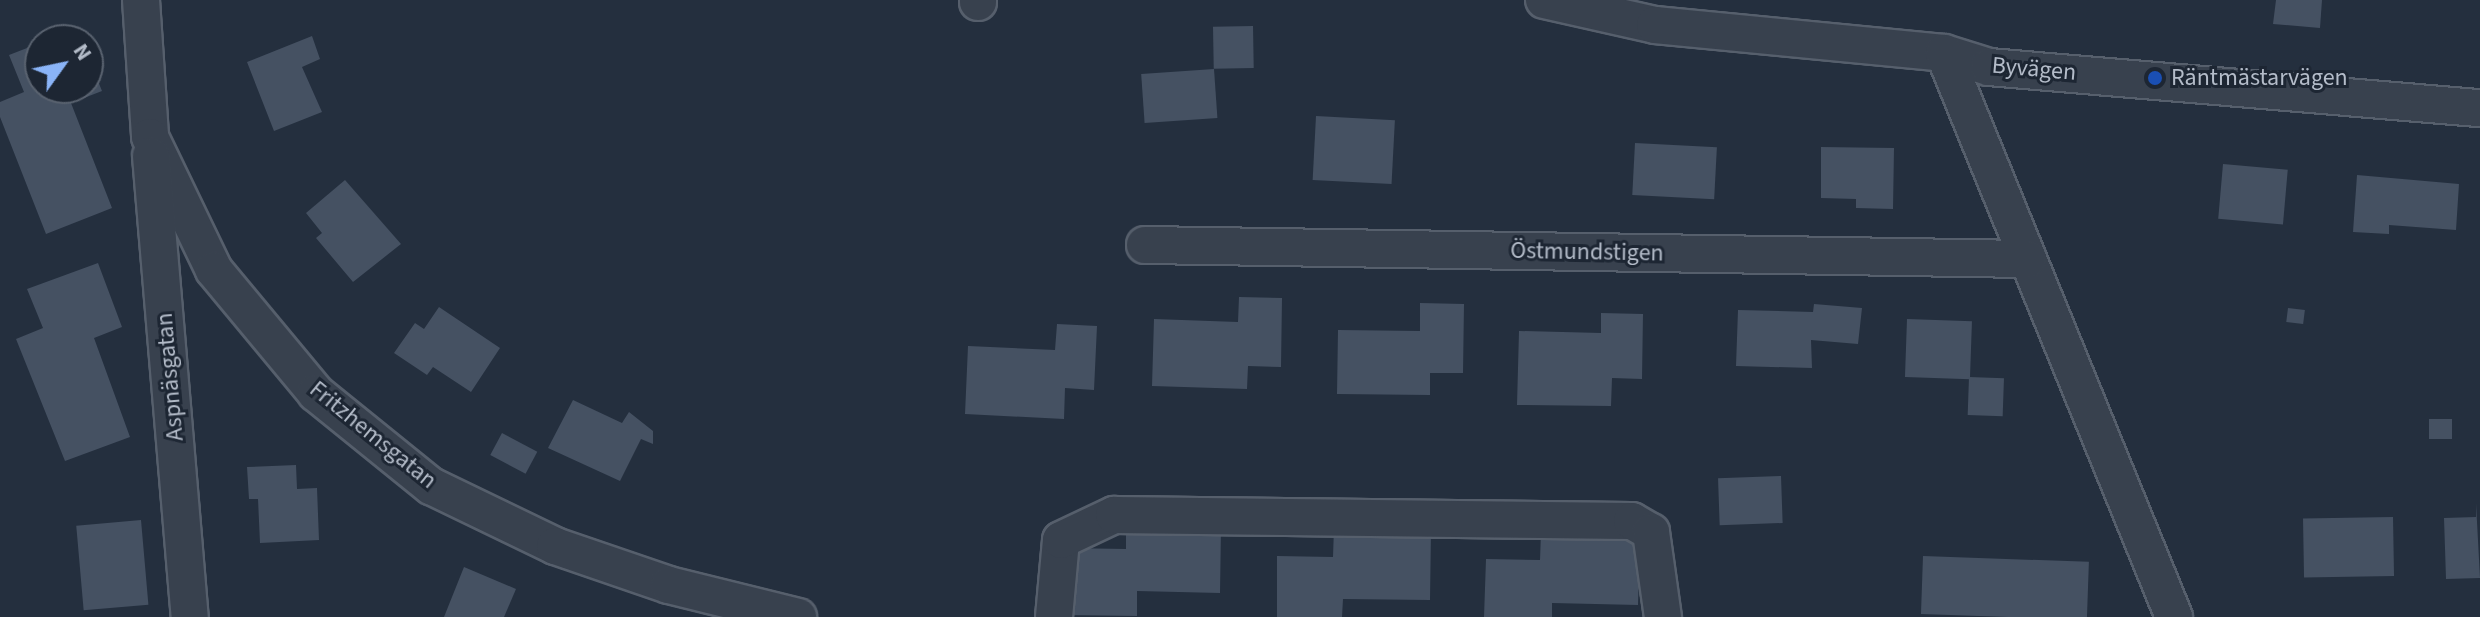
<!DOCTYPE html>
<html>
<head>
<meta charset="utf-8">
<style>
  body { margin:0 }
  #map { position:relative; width:2480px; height:617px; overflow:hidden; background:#242f3e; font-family:"Source Sans 3",sans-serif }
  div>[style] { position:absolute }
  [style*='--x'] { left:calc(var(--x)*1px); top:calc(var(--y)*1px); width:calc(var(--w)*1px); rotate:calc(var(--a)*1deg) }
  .building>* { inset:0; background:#455162; transform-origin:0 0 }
  .roads { filter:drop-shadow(2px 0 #565f6c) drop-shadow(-2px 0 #565f6c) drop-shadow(0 2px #565f6c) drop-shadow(0 -2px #565f6c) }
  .minor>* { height:36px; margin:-18px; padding:0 18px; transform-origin:18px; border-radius:18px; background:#38414e }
  .dots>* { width:22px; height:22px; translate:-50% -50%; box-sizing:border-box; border:4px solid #1d2633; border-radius:50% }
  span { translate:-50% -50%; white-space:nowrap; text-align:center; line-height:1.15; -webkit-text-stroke:6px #1d2633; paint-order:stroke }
  .street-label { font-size:24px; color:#b4bcc9 }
  .poi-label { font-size:24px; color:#b4bcc9 }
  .left { translate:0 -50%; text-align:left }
  .north { position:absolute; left:24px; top:24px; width:80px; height:80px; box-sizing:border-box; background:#1d2633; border:2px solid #59626f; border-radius:50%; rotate:57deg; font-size:22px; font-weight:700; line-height:32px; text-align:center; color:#b4bcc9 }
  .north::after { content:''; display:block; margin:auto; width:28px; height:36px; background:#8ab4f8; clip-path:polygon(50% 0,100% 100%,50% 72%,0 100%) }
</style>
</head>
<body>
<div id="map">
  <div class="building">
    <div style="clip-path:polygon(2276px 0,2322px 0,2320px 28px,2273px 24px)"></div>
    <div style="left:1253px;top:26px;width:42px;height:40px;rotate:89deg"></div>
    <div style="clip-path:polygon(78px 28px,82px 40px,49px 40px)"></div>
    <div style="clip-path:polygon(312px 36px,320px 59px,302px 67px,322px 112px,274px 131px,247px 62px)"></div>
    <div style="clip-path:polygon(40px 43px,40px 88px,88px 88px,88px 56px,102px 91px,71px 103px,112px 208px,46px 234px,0 117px,0 102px,24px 92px,9px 55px)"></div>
    <div style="left:1214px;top:69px;width:49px;height:73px;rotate:86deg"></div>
    <div style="left:1316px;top:116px;width:79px;height:64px;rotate:3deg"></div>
    <div style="left:1635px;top:143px;width:82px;height:52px;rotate:3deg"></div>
    <div style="clip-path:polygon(1821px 147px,1894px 148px,1893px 209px,1856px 208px,1856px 199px,1821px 198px)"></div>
    <div style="left:2223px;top:164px;width:65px;height:55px;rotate:5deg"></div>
    <div style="clip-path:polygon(2357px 175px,2459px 184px,2456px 230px,2389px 225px,2389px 234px,2353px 232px)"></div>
    <div style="clip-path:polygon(345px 180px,401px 244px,353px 282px,316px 238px,322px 233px,306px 213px)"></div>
    <div style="clip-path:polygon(98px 263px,122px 327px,94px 338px,130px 437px,65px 461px,16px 339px,43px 328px,27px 289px)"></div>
    <div style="clip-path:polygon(1239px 297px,1282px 298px,1281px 367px,1248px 366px,1247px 389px,1152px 386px,1154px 319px,1238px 322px)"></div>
    <div style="clip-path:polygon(1420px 303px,1464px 304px,1463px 373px,1430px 373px,1430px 395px,1337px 394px,1338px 330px,1420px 331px)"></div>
    <div style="clip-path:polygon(1814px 304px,1862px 308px,1858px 344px,1811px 340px,1812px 368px,1736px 366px,1738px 310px,1813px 312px)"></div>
    <div style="clip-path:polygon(439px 307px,500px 348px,471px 392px,433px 367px,427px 375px,394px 353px,415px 323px,424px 329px)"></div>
    <div style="left:2288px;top:308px;width:17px;height:14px;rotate:7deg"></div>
    <div style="clip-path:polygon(1601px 313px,1643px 314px,1642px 379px,1612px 378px,1611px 406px,1517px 405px,1519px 331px,1601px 333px)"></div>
    <div style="left:1907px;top:319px;width:65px;height:58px;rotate:2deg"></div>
    <div style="clip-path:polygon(1057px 324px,1097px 326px,1094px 390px,1065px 388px,1064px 419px,965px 414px,968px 346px,1055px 350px)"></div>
    <div style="left:1969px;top:377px;width:35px;height:38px;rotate:2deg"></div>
    <div style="clip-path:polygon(573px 400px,622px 423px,629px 412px,653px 431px,653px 444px,641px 439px,620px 481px,548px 448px)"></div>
    <div style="left:2429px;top:419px;width:23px;height:20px"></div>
    <div style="left:502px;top:433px;width:40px;height:25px;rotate:28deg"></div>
    <div style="clip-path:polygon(296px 465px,297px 489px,317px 488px,319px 540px,260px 543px,258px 499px,249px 499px,247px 467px)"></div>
    <div style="left:1781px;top:476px;width:47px;height:63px;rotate:88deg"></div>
    <div style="clip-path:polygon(2476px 503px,2480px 578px,2446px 579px,2444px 518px,2476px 517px)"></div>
    <div style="left:2393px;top:517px;width:59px;height:90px;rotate:89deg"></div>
    <div style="left:141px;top:520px;width:85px;height:65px;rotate:85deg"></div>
    <div style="clip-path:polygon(1126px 526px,1221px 527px,1220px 593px,1137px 591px,1137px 616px,1065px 615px,1065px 548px,1126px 549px)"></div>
    <div style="clip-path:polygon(1334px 527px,1431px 529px,1430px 600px,1343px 599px,1342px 617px,1277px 617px,1277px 556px,1333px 557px)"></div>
    <div style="clip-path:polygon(1541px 532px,1640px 533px,1638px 605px,1552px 603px,1552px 617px,1484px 617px,1486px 559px,1540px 560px)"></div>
    <div style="left:1923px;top:556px;width:166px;height:58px;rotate:2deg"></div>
    <div style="clip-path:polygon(464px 567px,516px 589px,504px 617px,444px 617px)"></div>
  </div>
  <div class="roads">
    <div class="minor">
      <div style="--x:141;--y:0;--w:137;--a:86.2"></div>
      <div style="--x:150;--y:137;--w:148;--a:64.3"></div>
      <div style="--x:214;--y:270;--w:160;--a:50.3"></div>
      <div style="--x:316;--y:393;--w:148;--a:39"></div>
      <div style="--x:431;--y:486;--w:138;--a:25.8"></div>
      <div style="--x:555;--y:546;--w:120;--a:18.9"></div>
      <div style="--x:669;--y:585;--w:133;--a:13.9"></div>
      <div style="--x:1544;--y:0;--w:114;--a:12.7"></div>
      <div style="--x:1655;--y:25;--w:290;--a:5.5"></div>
      <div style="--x:1944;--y:53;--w:47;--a:17.3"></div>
      <div style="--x:1989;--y:67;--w:493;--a:4.8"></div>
      <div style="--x:978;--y:2;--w:2;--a:-90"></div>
      <div style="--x:1944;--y:53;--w:609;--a:67.81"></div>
      <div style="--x:151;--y:156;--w:463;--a:85.2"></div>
      <div style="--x:1145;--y:245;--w:883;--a:0.91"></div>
      <div style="--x:1054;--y:617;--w:77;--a:-84.8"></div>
      <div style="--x:1061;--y:540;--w:59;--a:-25.3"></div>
      <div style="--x:1114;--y:515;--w:518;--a:0.66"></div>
      <div style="--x:1632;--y:521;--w:22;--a:30"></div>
      <div style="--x:1651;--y:532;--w:86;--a:82"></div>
    </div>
  </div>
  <div class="dots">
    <div style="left:2155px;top:78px;background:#1a4fb4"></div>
  </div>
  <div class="street-label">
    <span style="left:2034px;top:69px;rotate:5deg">Byvägen</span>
    <span style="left:1587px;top:252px;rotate:1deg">Östmundstigen</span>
    <span style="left:170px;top:377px;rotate:-95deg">Aspnäsgatan</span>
    <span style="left:373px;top:435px;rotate:39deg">Fritzhemsgatan</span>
  </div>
  <div class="poi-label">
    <span class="left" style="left:2171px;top:78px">Räntmästarvägen</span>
  </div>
  <div class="north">N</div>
</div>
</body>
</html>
